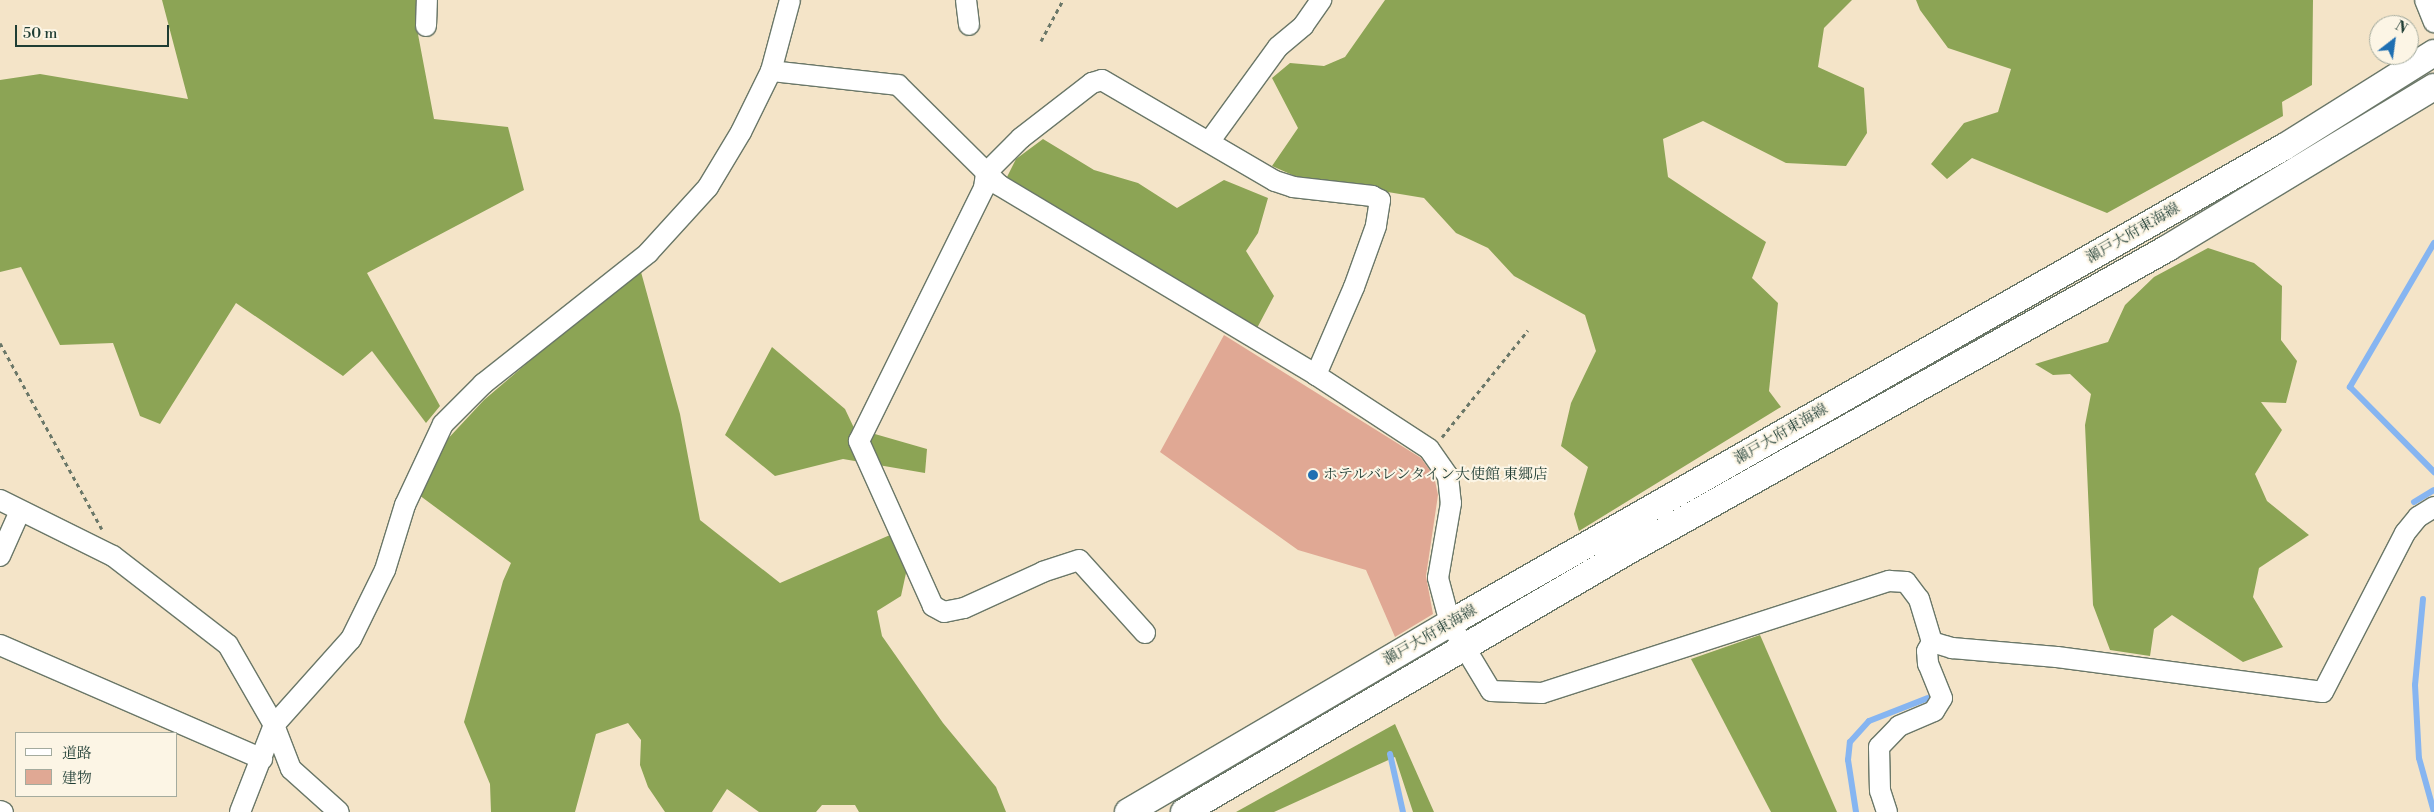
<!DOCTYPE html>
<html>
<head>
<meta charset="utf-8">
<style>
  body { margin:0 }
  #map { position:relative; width:2434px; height:812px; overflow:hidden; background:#f4e4c8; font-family:"Libre Bodoni","Noto Serif JP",serif }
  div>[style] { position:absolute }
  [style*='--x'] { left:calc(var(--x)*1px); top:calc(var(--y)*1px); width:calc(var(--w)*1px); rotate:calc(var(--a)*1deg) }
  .forest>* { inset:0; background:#8ca455 }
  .stream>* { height:6px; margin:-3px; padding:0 3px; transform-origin:3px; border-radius:3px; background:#86b5f1 }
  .building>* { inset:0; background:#e0a894 }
  .path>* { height:3px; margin-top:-1.5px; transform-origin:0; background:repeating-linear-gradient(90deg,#6a7768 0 4px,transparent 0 8px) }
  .roads { filter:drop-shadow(1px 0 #6a7768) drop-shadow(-1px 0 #6a7768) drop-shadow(0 1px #6a7768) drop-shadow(0 -1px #6a7768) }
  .minor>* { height:20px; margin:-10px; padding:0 10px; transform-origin:10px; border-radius:10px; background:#fff }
  .major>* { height:26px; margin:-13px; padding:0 13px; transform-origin:13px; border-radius:13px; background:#fff }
  .dots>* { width:14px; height:14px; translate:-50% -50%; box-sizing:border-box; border:2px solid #fcf5e5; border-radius:50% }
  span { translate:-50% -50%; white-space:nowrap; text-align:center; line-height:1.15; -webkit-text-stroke:4px #fcf5e5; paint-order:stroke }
  .street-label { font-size:15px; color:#1f3d34 }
  .poi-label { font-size:15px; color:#1f3d34 }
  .left { translate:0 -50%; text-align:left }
  .legend { position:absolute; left:15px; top:732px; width:162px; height:65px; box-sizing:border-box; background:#fcf5e5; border:1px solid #a4ab9e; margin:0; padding:6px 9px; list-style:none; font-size:15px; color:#1f3d34 }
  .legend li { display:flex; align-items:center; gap:10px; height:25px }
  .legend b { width:25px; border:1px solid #a4ab9e }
  .north { position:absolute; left:2369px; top:15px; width:50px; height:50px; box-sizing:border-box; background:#fcf5e5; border:1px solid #a4ab9e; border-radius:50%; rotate:30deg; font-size:14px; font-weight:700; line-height:20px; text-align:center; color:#1f3d34 }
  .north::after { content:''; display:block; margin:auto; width:18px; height:22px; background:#1f6fb2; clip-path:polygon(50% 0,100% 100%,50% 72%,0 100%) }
  .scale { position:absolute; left:15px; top:25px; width:154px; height:22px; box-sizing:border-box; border:2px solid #1f3d34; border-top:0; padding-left:6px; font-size:15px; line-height:18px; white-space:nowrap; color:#1f3d34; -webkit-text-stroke:4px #fcf5e5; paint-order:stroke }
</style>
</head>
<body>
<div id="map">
  <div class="forest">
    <div style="clip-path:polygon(162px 0,417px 0,417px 29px,434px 119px,508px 127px,524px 190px,367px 273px,440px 406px,426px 423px,372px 351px,343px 376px,236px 303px,160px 424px,140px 416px,113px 343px,60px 345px,21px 267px,0 272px,0 80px,40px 74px,188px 99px)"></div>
    <div style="clip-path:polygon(1385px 0,1852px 0,1824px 28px,1818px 67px,1864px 88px,1867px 133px,1846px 166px,1786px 163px,1703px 121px,1663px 139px,1668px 177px,1766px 242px,1752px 278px,1778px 303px,1769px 391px,1781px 407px,1579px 531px,1574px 514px,1588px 467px,1561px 446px,1571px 403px,1596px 351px,1585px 315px,1514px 276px,1488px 248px,1456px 233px,1424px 198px,1297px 177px,1272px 166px,1298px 128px,1272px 78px,1290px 63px,1324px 66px,1345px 57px)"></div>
    <div style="clip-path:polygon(1916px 0,2313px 0,2312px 85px,2282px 102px,2283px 116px,2107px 213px,1972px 158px,1947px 179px,1931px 164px,1964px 123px,1998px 112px,2011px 69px,1948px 48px,1920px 10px)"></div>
    <div style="clip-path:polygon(1043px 139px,1094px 170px,1138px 183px,1177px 208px,1224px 180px,1268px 198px,1258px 233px,1246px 251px,1274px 296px,1256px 330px,1007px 177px,1016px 159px)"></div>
    <div style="clip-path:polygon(2208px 248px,2254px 263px,2282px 286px,2281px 340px,2297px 361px,2286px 403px,2261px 402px,2282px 430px,2255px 474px,2267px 501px,2309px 535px,2259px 568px,2253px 597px,2283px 647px,2243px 662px,2172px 615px,2154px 629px,2150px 656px,2110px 650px,2093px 605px,2085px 425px,2091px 394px,2070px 374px,2053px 375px,2035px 364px,2108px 342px,2125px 305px,2154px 277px)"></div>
    <div style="clip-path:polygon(641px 272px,680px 414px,700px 520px,780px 583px,890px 535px,908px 564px,901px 596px,877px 611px,882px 636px,943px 723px,996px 787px,1006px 812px,859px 812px,855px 805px,822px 805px,816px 812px,759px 812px,727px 789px,712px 812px,665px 812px,648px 787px,640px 765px,641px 740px,628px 723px,596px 734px,575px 812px,491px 812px,490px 784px,464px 722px,503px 581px,511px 563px,419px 495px,443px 444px,484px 400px,555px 339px)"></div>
    <div style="clip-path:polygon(772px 347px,845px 409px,854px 428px,927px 449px,925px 473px,843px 459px,775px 476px,725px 435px)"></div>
    <div style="clip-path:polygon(1760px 635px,1837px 812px,1771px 812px,1691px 659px)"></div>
    <div style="clip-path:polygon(1395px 724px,1434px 812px,1459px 812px,1413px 812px,1395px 757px,1274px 812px,1236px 812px)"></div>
  </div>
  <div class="stream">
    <div style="--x:2434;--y:243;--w:167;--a:120.3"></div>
    <div style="--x:2350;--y:387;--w:120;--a:45.3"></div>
    <div style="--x:2414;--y:502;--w:23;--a:-31"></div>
    <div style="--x:2423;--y:599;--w:86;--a:95.3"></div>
    <div style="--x:2415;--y:685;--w:73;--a:86.9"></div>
    <div style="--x:2419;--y:758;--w:56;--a:74.5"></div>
    <div style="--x:1390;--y:754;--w:59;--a:77.4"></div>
    <div style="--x:1856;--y:812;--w:53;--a:-98.7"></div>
    <div style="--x:1848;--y:760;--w:18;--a:-84"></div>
    <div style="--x:1850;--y:742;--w:28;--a:-48"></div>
    <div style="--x:1869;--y:721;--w:63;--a:-21.3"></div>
  </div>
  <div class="building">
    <div style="clip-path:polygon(1224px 335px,1421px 458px,1434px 476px,1438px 495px,1426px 576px,1433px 614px,1395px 637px,1366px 570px,1298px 550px,1160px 452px)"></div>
  </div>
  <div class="path">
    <div style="--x:1041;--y:41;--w:47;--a:-61.8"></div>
    <div style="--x:0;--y:343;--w:212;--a:61.3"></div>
    <div style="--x:1442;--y:437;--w:137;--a:-51.2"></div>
  </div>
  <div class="roads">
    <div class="minor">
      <div style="--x:966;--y:0;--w:25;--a:83"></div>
      <div style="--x:2425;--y:0;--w:24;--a:68"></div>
      <div style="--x:426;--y:26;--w:26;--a:-88"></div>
      <div style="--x:771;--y:71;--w:128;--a:6.3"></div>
      <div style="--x:898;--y:85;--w:142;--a:44.7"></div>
      <div style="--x:999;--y:185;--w:370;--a:30.9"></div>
      <div style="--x:1316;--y:375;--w:135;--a:33.2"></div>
      <div style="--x:1429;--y:449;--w:33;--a:55"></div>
      <div style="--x:1448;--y:476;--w:27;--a:84"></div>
      <div style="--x:1451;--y:503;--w:76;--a:99.8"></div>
      <div style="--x:1438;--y:578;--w:47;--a:75.1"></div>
      <div style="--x:1450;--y:623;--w:79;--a:58.9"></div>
      <div style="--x:1491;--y:691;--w:51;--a:2.2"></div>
      <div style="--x:1542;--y:693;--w:365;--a:-17.9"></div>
      <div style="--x:1889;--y:581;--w:17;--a:3"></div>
      <div style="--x:1906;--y:582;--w:21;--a:53"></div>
      <div style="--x:1919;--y:599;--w:45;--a:73.2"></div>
      <div style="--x:1932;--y:642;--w:21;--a:17"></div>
      <div style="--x:1952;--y:648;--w:105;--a:4.9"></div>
      <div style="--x:2057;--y:657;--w:268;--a:7.5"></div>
      <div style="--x:2323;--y:692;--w:179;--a:-62.7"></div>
      <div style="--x:2405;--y:533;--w:21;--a:-51"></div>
      <div style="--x:2418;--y:517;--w:19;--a:-32"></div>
      <div style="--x:1209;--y:142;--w:117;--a:-54"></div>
      <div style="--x:1278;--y:47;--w:33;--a:-40"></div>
      <div style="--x:1303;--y:26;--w:32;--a:-55"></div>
      <div style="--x:0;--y:500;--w:126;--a:26.4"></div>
      <div style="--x:113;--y:556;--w:145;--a:37.7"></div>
      <div style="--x:228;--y:645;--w:92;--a:60.1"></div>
      <div style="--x:274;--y:725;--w:47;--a:68.9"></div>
      <div style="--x:291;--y:769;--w:64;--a:41.9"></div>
      <div style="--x:0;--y:556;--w:49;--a:-66"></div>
      <div style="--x:1145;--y:633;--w:98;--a:-132.1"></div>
      <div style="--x:1079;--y:560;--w:38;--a:162"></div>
      <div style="--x:1043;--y:572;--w:87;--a:155.5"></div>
      <div style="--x:964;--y:608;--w:20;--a:169"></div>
      <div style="--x:944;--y:612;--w:13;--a:-151"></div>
      <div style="--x:933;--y:606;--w:181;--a:-114.2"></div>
      <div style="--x:859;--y:441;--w:282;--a:-63.7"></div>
      <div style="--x:984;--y:188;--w:15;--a:-82"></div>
      <div style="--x:986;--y:173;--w:49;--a:-45"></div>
      <div style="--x:1021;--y:138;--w:90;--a:-37.8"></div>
      <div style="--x:1092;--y:83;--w:10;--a:-17"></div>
      <div style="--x:1102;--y:80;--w:200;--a:30.3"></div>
      <div style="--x:1275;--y:181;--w:19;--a:18"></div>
      <div style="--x:1293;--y:187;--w:80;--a:6.5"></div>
      <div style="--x:1372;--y:196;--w:9;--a:27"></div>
      <div style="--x:1380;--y:200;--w:26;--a:99"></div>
      <div style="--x:1376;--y:226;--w:65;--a:109.8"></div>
      <div style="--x:1354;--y:287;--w:96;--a:113.4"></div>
      <div style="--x:0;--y:645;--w:286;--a:23.5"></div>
      <div style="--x:0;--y:811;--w:3;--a:18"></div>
      <div style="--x:240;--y:812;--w:93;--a:-68.7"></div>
      <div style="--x:274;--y:725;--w:115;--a:-48.2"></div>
      <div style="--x:351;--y:639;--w:77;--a:-63.8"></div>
      <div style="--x:385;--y:570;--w:68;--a:-72.9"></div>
      <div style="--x:405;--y:505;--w:89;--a:-64.9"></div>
      <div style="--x:443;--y:424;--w:57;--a:-45"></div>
      <div style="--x:483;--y:384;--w:211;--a:-38.4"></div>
      <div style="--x:648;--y:253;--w:89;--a:-47.7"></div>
      <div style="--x:708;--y:187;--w:64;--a:-59"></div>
      <div style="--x:741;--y:132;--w:68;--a:-63.8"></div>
      <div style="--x:771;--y:71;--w:73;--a:-75"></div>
      <div style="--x:1887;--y:812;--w:22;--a:-108"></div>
      <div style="--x:1880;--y:791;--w:44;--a:-91.3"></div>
      <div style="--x:1879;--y:747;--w:29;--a:-46"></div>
      <div style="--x:1899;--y:726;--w:38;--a:-23"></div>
      <div style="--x:1934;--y:711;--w:15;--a:-58"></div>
      <div style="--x:1942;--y:698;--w:37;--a:-112"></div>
      <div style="--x:1928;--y:664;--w:13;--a:-94"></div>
      <div style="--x:1927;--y:651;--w:10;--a:-61"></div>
    </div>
    <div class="major">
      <div style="--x:1128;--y:812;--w:373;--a:-30.4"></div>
      <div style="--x:1450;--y:623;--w:960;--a:-29.72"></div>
      <div style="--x:2284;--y:147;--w:177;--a:-32.1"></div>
      <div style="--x:1184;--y:812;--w:515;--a:-30.45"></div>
      <div style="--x:1628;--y:551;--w:619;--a:-29.3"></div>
      <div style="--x:2168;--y:248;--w:311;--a:-31.2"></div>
    </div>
  </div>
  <div class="dots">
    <div style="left:1313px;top:475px;background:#1f6fb2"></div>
  </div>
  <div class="street-label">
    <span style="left:2133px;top:233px;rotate:-30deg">瀬戸大府東海線</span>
    <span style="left:1781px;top:434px;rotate:-30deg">瀬戸大府東海線</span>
    <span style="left:1430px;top:635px;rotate:-30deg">瀬戸大府東海線</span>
  </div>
  <div class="poi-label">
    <span class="left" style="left:1323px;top:475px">ホテルバレンタイン大使館 東郷店</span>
  </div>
  <ul class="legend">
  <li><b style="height:6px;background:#fff"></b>道路</li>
  <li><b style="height:14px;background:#e0a894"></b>建物</li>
  </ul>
  <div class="north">N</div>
  <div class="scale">50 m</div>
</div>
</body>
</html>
